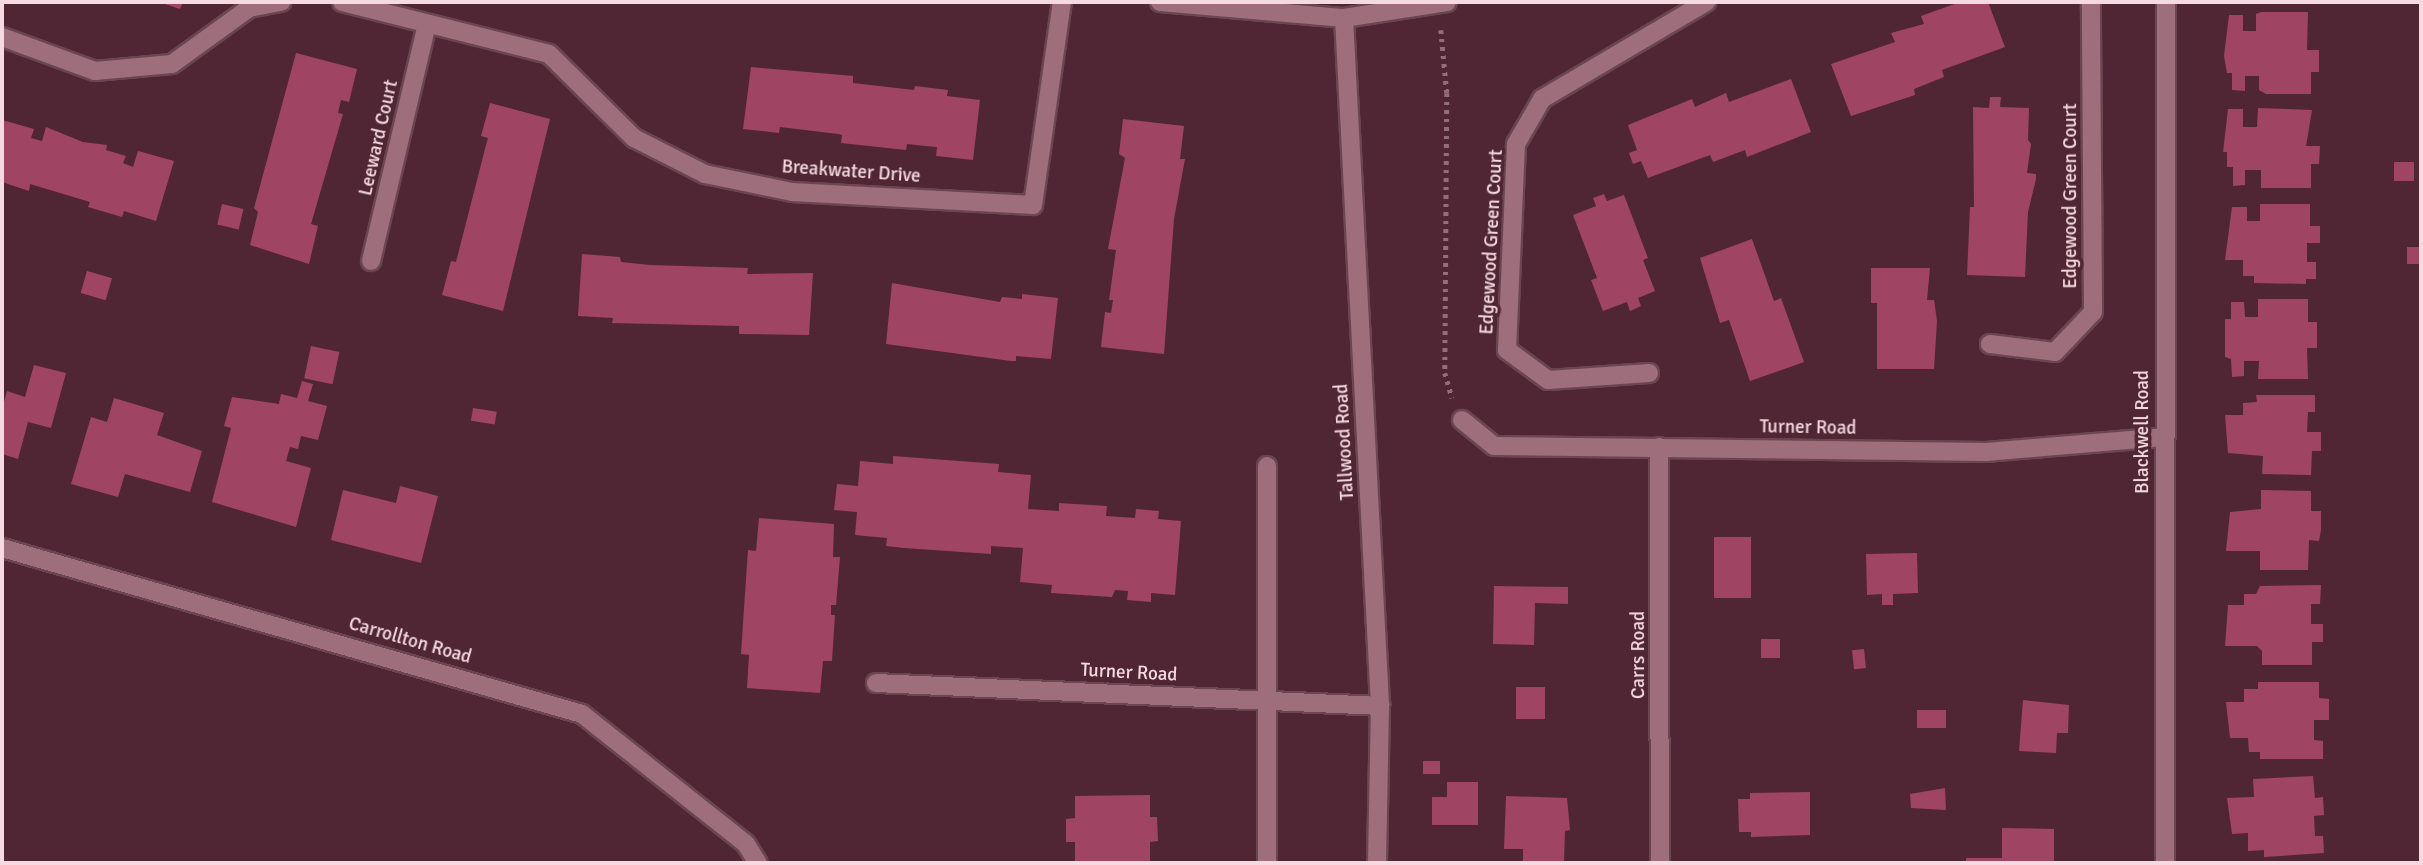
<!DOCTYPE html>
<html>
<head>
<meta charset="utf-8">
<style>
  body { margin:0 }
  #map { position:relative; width:2423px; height:865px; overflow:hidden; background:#502634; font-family:Signika,sans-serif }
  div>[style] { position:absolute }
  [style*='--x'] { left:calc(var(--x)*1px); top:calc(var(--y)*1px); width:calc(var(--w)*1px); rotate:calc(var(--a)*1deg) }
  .building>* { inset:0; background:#a04464; transform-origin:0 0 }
  .path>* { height:4.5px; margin-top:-2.25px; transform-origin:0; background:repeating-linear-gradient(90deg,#926e7a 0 3.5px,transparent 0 8.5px) }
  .roads { filter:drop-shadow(2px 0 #6a4652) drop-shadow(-2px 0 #6a4652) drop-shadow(0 2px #6a4652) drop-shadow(0 -2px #6a4652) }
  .minor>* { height:18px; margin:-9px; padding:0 9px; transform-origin:9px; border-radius:9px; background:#9e6e7c }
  span { translate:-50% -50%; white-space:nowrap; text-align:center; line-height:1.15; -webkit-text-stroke:7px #502634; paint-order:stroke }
  .street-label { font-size:19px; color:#f5dae1 }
  .frame { position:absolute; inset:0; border:4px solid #f5dae1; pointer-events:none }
</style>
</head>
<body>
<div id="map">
  <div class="building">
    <div style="clip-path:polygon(159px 2px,183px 2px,180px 9px)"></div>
    <div style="clip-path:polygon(1988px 2px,2005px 47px,1942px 70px,1944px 77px,1914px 89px,1915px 95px,1851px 116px,1831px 64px,1895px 42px,1891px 33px,1924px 24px,1921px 16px,1960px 2px)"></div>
    <div style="clip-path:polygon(2261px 12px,2308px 12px,2307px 50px,2319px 50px,2319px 72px,2311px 72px,2311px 94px,2266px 94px,2259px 90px,2259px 76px,2245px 76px,2245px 91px,2232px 90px,2232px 73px,2227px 73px,2224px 56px,2229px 15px,2243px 15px,2243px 31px,2256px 31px,2256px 14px)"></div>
    <div style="clip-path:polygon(296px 53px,357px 69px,349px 102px,341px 100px,338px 113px,343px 114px,311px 224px,318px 226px,309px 264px,250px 245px,258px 212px,254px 208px)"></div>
    <div style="clip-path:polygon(751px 67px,853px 76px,853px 83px,914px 90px,915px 86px,940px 89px,948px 90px,947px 96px,980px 100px,973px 160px,936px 156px,937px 147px,925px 146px,907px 144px,906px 150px,841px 143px,842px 135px,838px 134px,780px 127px,779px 133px,743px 129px)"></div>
    <div style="clip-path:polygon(1791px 79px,1811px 132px,1747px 157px,1745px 150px,1713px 162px,1710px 155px,1648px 178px,1641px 161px,1633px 164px,1629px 153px,1637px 150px,1628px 125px,1692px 99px,1695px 107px,1726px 93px,1729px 102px)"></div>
    <div style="clip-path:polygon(1990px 97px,2001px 97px,2000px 107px,2029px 108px,2028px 140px,2031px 144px,2027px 173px,2036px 174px,2036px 179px,2028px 212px,2025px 277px,1967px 275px,1970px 207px,1974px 207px,1973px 107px,1989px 108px)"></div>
    <div style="clip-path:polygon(490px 103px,550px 119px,503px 311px,442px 295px,451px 261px,456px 262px,486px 145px,488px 138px,481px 136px)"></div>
    <div style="clip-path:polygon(2258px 108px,2312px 110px,2306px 146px,2320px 146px,2319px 164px,2311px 164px,2311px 188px,2261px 188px,2261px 170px,2245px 170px,2245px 185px,2233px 186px,2233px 167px,2227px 167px,2227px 152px,2223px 152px,2228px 109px,2243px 109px,2243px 127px,2257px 127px)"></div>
    <div style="clip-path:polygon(1123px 119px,1184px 126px,1180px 159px,1185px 159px,1174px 219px,1164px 354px,1101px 347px,1105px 312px,1111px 313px,1113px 300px,1109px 300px,1116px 250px,1108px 249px,1125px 158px,1119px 154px)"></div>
    <div style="clip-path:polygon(2px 120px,34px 129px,31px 138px,42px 141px,46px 127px,83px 142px,107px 145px,106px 150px,126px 156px,123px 163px,133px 167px,138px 151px,174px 161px,156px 221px,124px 211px,122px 217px,88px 207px,90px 202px,30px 184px,29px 191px,2px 182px)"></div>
    <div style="left:2414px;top:162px;width:19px;height:20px;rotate:90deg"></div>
    <div style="clip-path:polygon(1604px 194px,1607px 201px,1624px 195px,1648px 258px,1643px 260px,1655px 291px,1638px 298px,1641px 306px,1630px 311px,1627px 302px,1603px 311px,1591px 280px,1597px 278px,1573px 215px,1596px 206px,1593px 198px)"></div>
    <div style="left:222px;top:204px;width:22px;height:21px;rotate:13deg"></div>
    <div style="clip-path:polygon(2260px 204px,2310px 204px,2310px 226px,2320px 226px,2320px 243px,2307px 243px,2307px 262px,2316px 262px,2316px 279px,2306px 279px,2306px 284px,2254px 283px,2254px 276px,2243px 276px,2243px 260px,2225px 260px,2232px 207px,2247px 207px,2247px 221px,2260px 221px)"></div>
    <div style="clip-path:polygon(1752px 239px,1774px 301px,1781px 298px,1804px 362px,1750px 381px,1729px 320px,1720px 323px,1700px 258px)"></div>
    <div style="left:2407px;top:247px;width:13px;height:17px"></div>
    <div style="clip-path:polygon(582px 254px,620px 257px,621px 262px,650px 265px,748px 268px,747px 274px,813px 273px,809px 335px,739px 334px,739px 326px,612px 323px,613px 318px,578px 316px)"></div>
    <div style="clip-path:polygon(1871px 268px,1930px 268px,1927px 300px,1934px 300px,1937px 321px,1934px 369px,1877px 369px,1877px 303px,1871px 303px)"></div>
    <div style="left:87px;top:271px;width:26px;height:23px;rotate:16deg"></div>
    <div style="clip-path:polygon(892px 283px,1000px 302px,1002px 297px,1022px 299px,1022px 294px,1058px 298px,1051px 359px,1016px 356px,1016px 361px,1011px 361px,886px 344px)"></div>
    <div style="clip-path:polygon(2258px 299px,2308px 299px,2308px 322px,2317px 322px,2317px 348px,2307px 348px,2308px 379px,2258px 379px,2259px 361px,2244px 361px,2244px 376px,2232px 377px,2231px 359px,2225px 357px,2225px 319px,2231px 319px,2231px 302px,2244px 302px,2245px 317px,2258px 317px)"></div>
    <div style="left:311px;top:346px;width:29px;height:33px;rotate:12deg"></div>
    <div style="clip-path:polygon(34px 365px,66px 373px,51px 428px,28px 422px,18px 459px,2px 454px,2px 409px,7px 391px,25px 397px)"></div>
    <div style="clip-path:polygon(302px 381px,313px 384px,308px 401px,327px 406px,318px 440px,301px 436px,298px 449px,290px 447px,286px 461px,311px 468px,296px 527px,212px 502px,231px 428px,224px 426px,232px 397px,279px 404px,281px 394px,297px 398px)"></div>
    <div style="clip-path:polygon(2256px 395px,2315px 395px,2315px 412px,2308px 412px,2307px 432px,2321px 432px,2321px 451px,2312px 451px,2311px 475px,2262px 474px,2263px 456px,2228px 453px,2225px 415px,2243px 415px,2243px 403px,2257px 402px)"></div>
    <div style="clip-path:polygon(114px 398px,164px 413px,157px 435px,202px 451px,190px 492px,125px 474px,118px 497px,71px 484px,91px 417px,107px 422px)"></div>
    <div style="left:473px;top:408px;width:24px;height:13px;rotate:9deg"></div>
    <div style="clip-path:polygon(893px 456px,999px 464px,998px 472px,1031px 475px,1028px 509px,1059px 511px,1059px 503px,1107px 506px,1106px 516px,1135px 518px,1136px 509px,1159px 511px,1158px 519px,1181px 521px,1175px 595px,1151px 593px,1151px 602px,1127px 600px,1128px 591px,1115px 590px,1112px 597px,1051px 593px,1052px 585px,1020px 582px,1023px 548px,991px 546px,991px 554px,904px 548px,886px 546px,887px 538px,855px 535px,857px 512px,834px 510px,837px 484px,858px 486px,860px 461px,893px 464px)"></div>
    <div style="clip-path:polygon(400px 486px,438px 496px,421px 563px,331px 540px,343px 490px,396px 503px)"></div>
    <div style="clip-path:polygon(2261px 490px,2311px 491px,2311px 511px,2321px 511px,2321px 530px,2319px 541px,2309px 540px,2308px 570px,2260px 570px,2260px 551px,2226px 551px,2230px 512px,2261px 509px)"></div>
    <div style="clip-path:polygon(759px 518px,834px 524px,833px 557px,840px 557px,836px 605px,831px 605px,831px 615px,835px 615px,832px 661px,823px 661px,820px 693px,747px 688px,749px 655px,741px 654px,744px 608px,748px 550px,756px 551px)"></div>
    <div style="left:1714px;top:537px;width:37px;height:61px"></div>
    <div style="clip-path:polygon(1917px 553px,1918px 593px,1893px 594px,1893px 605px,1882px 605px,1882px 594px,1867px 595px,1866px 554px)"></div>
    <div style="clip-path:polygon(2321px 585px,2320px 604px,2311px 604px,2311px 624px,2323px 624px,2323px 642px,2312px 642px,2312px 665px,2262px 665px,2262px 651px,2257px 646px,2225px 646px,2228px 605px,2244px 605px,2244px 594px,2256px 594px,2260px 586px)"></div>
    <div style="clip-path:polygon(1494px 586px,1568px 587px,1568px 604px,1535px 603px,1534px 645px,1493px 644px)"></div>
    <div style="left:1761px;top:639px;width:19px;height:19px"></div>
    <div style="left:1864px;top:649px;width:19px;height:12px;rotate:84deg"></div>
    <div style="clip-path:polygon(2258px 682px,2319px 682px,2319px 698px,2329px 699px,2329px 720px,2314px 720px,2314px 740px,2323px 741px,2323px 759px,2260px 759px,2260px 752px,2249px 752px,2248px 738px,2230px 738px,2226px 702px,2244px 702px,2244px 689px,2258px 689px)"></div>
    <div style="left:1516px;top:687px;width:29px;height:32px"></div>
    <div style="clip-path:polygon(2023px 700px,2069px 705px,2068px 733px,2057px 733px,2056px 753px,2019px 751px)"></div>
    <div style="left:1917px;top:710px;width:29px;height:18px"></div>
    <div style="left:1423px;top:761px;width:17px;height:13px"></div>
    <div style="clip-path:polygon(2313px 776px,2315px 798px,2323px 797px,2324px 815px,2314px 816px,2315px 836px,2323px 836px,2324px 853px,2264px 857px,2264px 850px,2248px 851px,2248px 833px,2232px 834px,2227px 798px,2254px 797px,2253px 779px)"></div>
    <div style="clip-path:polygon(1447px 782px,1478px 782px,1478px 825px,1432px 825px,1432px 797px,1447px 797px)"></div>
    <div style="clip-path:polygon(1945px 788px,1946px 810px,1911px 808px,1910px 794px)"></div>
    <div style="clip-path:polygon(1810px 792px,1810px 835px,1751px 837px,1751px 832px,1739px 832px,1738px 799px,1750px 799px,1750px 793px)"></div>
    <div style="clip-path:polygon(1150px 795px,1150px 817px,1157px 817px,1158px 841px,1150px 842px,1150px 863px,1075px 863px,1075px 842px,1066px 842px,1066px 819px,1075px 818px,1075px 796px)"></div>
    <div style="clip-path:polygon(1506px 796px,1567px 798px,1570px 830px,1565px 831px,1564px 863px,1523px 863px,1523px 849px,1504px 849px)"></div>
    <div style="clip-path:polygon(2002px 828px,2054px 829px,2054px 863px,1966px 863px,1966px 858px,2002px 858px)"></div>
  </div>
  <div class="path">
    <div style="--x:1441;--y:30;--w:63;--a:84.6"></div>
    <div style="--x:1447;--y:93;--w:280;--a:90.4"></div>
    <div style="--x:1445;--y:373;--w:26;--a:74"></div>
  </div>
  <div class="roads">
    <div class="minor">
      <div style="--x:342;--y:2;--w:213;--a:14.1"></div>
      <div style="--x:549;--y:54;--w:120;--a:44.7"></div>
      <div style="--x:634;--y:138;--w:80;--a:26.9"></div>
      <div style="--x:705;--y:174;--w:89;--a:11.7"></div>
      <div style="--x:792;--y:192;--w:241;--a:3.1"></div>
      <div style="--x:1033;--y:205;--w:205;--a:-81.9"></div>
      <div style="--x:1160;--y:2;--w:185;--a:5"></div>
      <div style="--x:1344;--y:18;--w:104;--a:-8.8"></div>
      <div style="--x:1344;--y:18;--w:689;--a:87"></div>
      <div style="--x:1380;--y:706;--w:157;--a:91.1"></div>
      <div style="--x:2;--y:37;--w:99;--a:20.1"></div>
      <div style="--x:95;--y:71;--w:77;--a:-5.2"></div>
      <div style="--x:172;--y:64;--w:95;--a:-36"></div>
      <div style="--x:249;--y:8;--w:33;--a:-11"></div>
      <div style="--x:371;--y:261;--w:243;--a:-76.7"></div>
      <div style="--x:1990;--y:344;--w:65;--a:7"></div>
      <div style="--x:2055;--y:352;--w:55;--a:-46.5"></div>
      <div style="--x:2093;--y:312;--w:310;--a:-90.4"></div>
      <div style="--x:1649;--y:373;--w:101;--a:176"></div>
      <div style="--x:1548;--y:380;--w:51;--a:-143.8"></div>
      <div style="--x:1507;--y:350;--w:206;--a:-87.5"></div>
      <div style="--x:1516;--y:144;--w:52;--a:-60"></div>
      <div style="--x:1542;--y:99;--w:191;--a:-30.6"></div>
      <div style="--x:1462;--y:420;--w:41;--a:39.1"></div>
      <div style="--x:1494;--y:446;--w:492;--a:0.7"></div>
      <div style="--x:1986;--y:452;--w:178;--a:-4.8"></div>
      <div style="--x:1659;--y:447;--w:416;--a:89.9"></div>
      <div style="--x:2;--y:548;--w:603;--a:15.97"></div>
      <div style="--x:582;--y:714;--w:209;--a:38.4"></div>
      <div style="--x:746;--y:844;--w:22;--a:58"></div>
      <div style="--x:876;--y:683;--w:505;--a:2.61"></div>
      <div style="--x:1267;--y:863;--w:397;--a:-90"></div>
      <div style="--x:2165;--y:863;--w:861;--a:-89.93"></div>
    </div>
  </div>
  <div class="street-label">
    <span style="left:379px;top:138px;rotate:-77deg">Leeward Court</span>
    <span style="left:851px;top:172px;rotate:4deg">Breakwater Drive</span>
    <span style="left:2071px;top:196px;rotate:-90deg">Edgewood Green Court</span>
    <span style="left:1492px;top:242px;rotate:-87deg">Edgewood Green Court</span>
    <span style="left:1808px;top:428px;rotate:1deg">Turner Road</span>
    <span style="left:2143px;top:432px;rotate:-90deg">Blackwell Road</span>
    <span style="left:1345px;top:442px;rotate:-93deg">Tallwood Road</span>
    <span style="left:410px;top:641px;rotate:16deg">Carrollton Road</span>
    <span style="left:1639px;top:655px;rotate:-90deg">Carrs Road</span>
    <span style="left:1129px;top:673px;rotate:3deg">Turner Road</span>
  </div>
  <div class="frame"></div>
</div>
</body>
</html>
